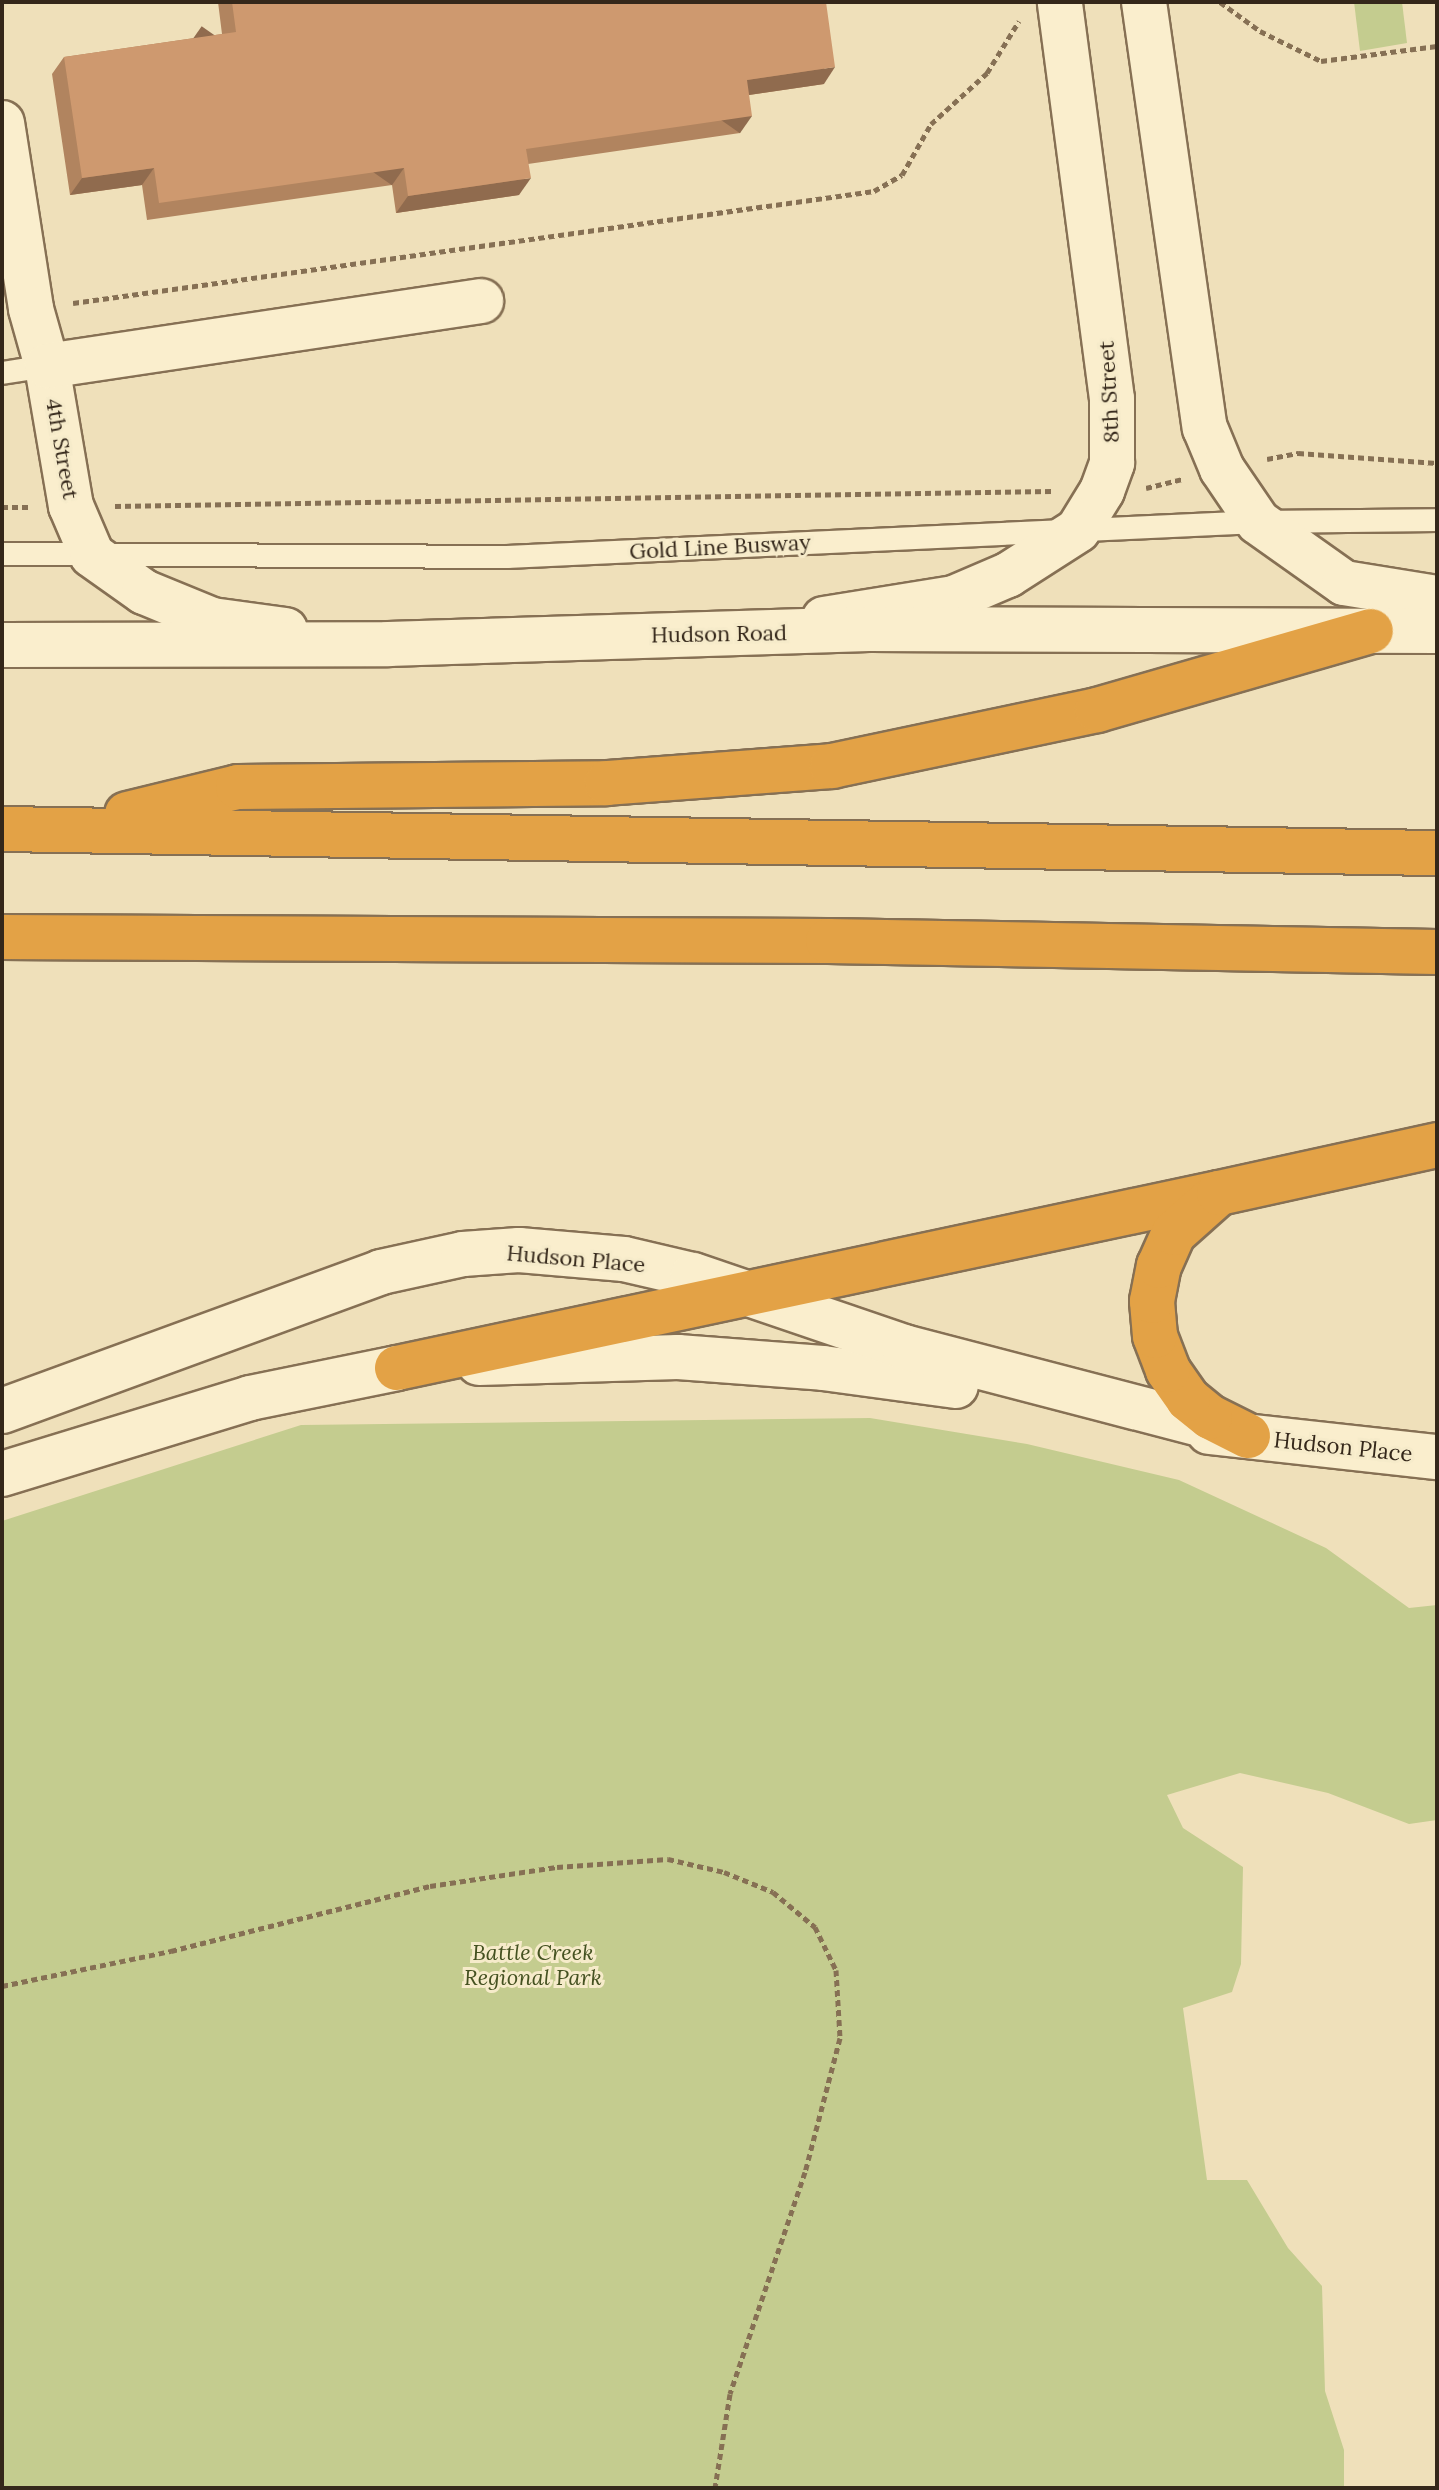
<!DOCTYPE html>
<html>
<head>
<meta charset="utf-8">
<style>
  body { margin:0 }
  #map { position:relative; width:1439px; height:2490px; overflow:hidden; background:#efe0ba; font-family:Lora,serif }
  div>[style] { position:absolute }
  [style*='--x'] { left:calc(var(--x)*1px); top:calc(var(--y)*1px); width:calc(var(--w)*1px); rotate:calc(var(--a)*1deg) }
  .green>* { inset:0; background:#c4cc8f }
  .path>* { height:5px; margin-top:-2.5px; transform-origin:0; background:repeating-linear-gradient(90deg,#867054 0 6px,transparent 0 10px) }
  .roads { filter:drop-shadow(2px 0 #867054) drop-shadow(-2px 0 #867054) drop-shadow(0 2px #867054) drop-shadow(0 -2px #867054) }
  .service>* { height:22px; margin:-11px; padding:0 11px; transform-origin:11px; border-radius:11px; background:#faeecd }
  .minor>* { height:44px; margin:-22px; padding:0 22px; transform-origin:22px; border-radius:22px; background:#faeecd }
  .tertiary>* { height:44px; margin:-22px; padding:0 22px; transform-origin:22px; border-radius:22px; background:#faeecd }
  .motorway>* { height:44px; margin:-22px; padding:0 22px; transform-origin:22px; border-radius:22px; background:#e3a246 }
  .wall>* { inset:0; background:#b1845f }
  .shaded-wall>* { inset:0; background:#906b4e; transform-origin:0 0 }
  .building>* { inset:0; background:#ce996f }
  span { translate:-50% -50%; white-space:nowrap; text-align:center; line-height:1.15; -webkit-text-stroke:6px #f6ebca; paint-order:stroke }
  .street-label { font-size:22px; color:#34271a }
  .park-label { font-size:22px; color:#445120; font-style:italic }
  .frame { position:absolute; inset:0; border:4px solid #34271a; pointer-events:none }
</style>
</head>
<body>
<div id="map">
  <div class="green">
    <div style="clip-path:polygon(1354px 2px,1402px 2px,1407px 43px,1360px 51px)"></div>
    <div style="clip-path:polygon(870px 1418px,1027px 1444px,1179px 1480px,1326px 1548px,1409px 1608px,1437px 1605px,1437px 1820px,1409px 1824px,1328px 1793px,1240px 1773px,1167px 1795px,1183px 1828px,1243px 1867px,1241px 1964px,1232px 1992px,1183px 2008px,1207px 2180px,1247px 2180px,1288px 2248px,1322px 2286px,1325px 2391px,1344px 2450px,1344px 2488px,2px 2488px,2px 1521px,301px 1425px)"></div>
  </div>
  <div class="path">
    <div style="--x:1220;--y:2;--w:49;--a:35.9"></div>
    <div style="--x:1260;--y:31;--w:68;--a:26.2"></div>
    <div style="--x:1321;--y:61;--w:117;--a:-7.4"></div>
    <div style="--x:73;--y:303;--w:809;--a:-7.96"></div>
    <div style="--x:874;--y:191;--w:32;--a:-30"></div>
    <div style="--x:902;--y:175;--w:59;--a:-60.4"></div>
    <div style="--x:931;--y:124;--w:76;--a:-42.3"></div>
    <div style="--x:987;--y:73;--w:61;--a:-58.4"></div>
    <div style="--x:1267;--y:459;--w:32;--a:-11"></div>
    <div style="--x:1298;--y:453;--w:139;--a:4.1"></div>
    <div style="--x:1146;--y:488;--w:38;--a:-14"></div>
    <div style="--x:115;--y:506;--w:938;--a:-0.92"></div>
    <div style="--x:2;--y:507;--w:27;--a:0"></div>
    <div style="--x:2;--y:1986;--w:173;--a:-11.7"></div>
    <div style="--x:171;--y:1951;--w:267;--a:-14.1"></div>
    <div style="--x:430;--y:1886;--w:128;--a:-8.5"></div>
    <div style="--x:557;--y:1867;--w:111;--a:-4.1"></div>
    <div style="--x:668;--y:1859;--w:57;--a:13.1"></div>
    <div style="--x:724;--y:1872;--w:53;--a:22.2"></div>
    <div style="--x:773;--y:1892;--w:55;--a:39.8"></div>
    <div style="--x:815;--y:1927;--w:48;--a:64"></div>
    <div style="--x:836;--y:1970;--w:68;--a:86.6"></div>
    <div style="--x:840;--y:2038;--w:138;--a:104.6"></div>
    <div style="--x:805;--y:2172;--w:234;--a:108.7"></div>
    <div style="--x:730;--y:2394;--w:95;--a:99.1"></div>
  </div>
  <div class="roads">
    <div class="service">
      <div style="--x:2;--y:373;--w:46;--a:-8.8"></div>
      <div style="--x:2;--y:554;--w:505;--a:0.34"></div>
      <div style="--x:507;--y:557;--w:752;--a:-2.67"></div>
      <div style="--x:1258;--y:522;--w:179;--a:-0.6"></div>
    </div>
    <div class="minor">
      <div style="--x:1144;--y:2;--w:430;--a:81.9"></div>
      <div style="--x:1205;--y:428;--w:44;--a:67.5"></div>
      <div style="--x:1222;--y:469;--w:64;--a:55.8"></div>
      <div style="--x:1258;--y:522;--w:105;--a:35.3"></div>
      <div style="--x:1344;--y:583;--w:94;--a:9.2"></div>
      <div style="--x:2;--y:123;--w:188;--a:81.1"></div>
      <div style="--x:31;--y:309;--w:59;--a:74.3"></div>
      <div style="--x:47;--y:366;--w:142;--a:80.3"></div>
      <div style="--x:71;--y:506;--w:53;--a:66.8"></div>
      <div style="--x:92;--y:555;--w:64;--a:35.4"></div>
      <div style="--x:144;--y:592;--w:74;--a:22.4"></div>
      <div style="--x:212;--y:620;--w:74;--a:7.8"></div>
      <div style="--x:47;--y:366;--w:439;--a:-8.5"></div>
      <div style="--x:824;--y:619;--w:132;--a:-9.2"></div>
      <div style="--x:954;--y:598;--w:59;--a:-23.1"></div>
      <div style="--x:1008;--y:575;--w:83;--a:-32.7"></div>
      <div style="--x:1078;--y:530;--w:46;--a:-58.4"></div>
      <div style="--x:1102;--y:491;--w:30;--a:-70"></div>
      <div style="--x:1112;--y:463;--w:64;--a:-90"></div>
      <div style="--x:1112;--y:399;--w:400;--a:-97.5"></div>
      <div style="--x:479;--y:1363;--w:199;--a:-1.7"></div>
      <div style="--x:678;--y:1357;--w:145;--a:4.3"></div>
      <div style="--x:823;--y:1368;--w:134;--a:7.7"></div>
      <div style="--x:2;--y:1411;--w:404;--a:-20.1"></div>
      <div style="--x:381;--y:1272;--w:84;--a:-12.4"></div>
      <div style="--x:463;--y:1254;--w:56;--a:-4.1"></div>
      <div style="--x:519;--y:1250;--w:105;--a:4.9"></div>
      <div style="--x:624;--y:1259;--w:71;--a:13.1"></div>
      <div style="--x:693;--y:1275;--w:223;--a:18.8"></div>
      <div style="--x:904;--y:1347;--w:338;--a:14.6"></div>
      <div style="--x:1209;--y:1432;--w:229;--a:6.3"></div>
    </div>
    <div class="tertiary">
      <div style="--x:2;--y:645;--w:386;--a:-0.1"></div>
      <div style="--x:388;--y:644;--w:481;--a:-1.8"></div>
      <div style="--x:869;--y:629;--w:568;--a:0.2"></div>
      <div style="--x:2;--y:1474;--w:259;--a:-17"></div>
      <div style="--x:250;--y:1398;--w:150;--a:-11.5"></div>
    </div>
    <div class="motorway">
      <div style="--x:127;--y:814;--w:114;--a:-13.7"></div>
      <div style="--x:238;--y:787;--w:369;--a:-0.6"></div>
      <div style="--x:607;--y:783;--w:226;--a:-4.3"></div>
      <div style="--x:832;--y:766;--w:271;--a:-11.9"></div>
      <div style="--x:1097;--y:710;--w:285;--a:-16.1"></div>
      <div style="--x:2;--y:829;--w:1435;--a:0.96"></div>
      <div style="--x:2;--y:937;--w:826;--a:0.28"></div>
      <div style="--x:828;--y:941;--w:609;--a:1.03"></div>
      <div style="--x:397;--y:1368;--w:840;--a:-12.02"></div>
      <div style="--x:1248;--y:1436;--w:42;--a:-153.4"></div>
      <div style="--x:1210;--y:1417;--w:28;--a:-141"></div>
      <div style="--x:1188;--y:1399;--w:35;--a:-125"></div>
      <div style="--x:1168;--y:1370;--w:36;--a:-111"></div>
      <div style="--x:1155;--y:1336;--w:35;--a:-95"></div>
      <div style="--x:1152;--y:1301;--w:36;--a:-79"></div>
      <div style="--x:1159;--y:1266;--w:36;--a:-66"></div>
      <div style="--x:1174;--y:1233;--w:60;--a:-41.6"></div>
      <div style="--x:1219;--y:1193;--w:223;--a:-12.4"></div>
    </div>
  </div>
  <div class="wall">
    <div style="clip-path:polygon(218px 2px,826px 2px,824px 84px,749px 95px,740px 133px,528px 164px,519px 195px,396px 213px,392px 185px,147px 220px,142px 185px,70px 195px,52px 74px,64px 57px,222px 34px)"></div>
  </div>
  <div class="shaded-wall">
    <div style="clip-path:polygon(835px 67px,824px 84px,735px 97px,747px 80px)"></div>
    <div style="left:752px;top:116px;width:21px;height:228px;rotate:125deg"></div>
    <div style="clip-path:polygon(154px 168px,142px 185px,70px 195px,82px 178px)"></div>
    <div style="left:404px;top:168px;width:21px;height:247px;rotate:125deg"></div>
    <div style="clip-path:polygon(531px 178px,519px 195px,396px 213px,408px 196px)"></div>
  </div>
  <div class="building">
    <div style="clip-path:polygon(232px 2px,826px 2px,835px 67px,747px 80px,752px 116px,526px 149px,531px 178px,408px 196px,404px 168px,159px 203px,154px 168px,82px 178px,64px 57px,236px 32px)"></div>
  </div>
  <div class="street-label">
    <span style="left:1109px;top:392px;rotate:-93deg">8th Street</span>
    <span style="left:62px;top:449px;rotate:80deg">4th Street</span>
    <span style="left:720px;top:547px;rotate:-3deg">Gold Line Busway</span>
    <span style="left:719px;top:634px;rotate:-1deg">Hudson Road</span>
    <span style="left:576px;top:1259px;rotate:5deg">Hudson Place</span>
    <span style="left:1343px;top:1447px;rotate:6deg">Hudson Place</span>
  </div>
  <div class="park-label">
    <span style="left:533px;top:1965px">Battle Creek<br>Regional Park</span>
  </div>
  <div class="frame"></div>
</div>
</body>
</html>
